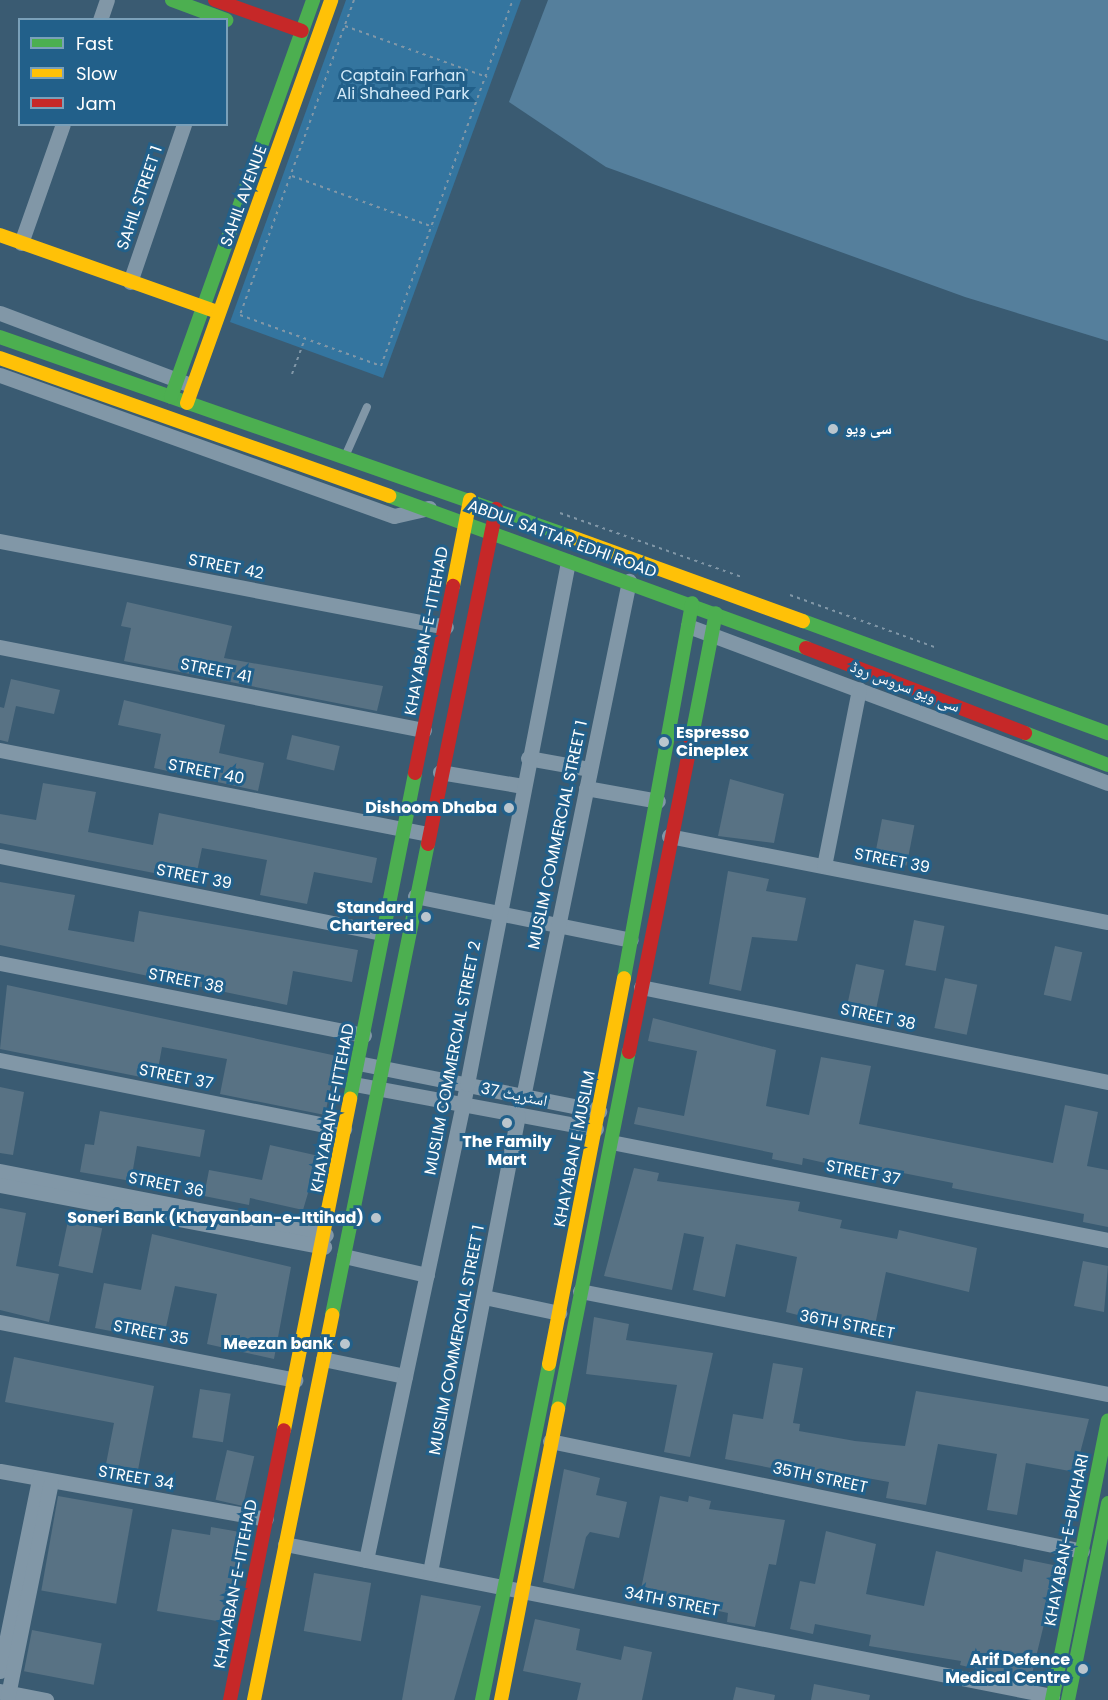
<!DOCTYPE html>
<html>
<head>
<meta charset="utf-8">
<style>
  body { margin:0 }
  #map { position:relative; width:1108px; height:1700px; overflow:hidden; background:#3a5b72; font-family:Poppins,"Noto Naskh Arabic",sans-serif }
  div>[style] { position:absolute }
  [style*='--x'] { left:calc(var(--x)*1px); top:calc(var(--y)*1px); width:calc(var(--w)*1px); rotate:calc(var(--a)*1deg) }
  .green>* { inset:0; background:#34759f }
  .water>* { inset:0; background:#557f9c }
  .building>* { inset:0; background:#587284; transform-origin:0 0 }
  .path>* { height:2px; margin-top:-1px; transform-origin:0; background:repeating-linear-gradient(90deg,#8197a7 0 3px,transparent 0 7.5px) }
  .lane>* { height:8px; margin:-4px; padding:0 4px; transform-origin:4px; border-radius:4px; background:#8197a7 }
  .street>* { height:15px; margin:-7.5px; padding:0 7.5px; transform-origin:7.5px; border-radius:7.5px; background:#8197a7 }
  .fast>* { height:14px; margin:-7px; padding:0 7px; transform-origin:7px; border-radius:7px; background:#4caf50 }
  .slow>* { height:14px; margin:-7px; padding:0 7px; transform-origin:7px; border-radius:7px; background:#ffc107 }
  .jam>* { height:14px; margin:-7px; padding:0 7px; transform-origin:7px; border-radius:7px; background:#c62828 }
  .dots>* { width:16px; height:16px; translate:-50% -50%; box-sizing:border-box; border:3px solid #22608a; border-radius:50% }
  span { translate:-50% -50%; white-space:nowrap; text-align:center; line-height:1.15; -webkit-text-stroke:6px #22608a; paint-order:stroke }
  .park-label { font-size:16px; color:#d3eaf8 }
  .street-label { font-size:16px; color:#fff }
  .poi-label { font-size:16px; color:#fff; font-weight:700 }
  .left { translate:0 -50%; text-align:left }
  .right { translate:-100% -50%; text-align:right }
  .legend { position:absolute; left:18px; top:18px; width:210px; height:108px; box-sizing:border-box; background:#22608a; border:2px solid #7aa0b9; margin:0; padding:8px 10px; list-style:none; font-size:18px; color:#fff }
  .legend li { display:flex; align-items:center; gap:12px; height:30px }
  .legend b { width:30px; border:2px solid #7aa0b9 }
</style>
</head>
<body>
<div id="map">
  <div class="green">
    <div style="clip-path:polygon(346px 0,521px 0,383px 378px,230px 322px)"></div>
  </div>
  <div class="water">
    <div style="clip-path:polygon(548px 0,1108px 0,1108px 341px,965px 297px,606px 167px,509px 102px)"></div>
  </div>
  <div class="building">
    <div style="clip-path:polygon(127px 602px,232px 626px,224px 658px,383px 686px,377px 711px,124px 661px,131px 628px,121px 626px)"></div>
    <div style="clip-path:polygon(11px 679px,60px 690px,54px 714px,16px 706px,8px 742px,0 740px,0 707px,4px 708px)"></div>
    <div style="clip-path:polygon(124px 700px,225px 725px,219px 753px,264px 763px,258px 791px,154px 768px,161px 734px,118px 725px)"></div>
    <div style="left:292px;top:735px;width:49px;height:25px;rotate:13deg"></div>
    <div style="clip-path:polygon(730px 779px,784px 794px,774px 843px,718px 836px)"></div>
    <div style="clip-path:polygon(43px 783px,96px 792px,88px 832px,153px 845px,159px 813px,377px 858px,372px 883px,314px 872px,307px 904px,260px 895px,267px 860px,202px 848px,195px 881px,0 843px,0 814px,36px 820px)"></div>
    <div style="left:882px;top:819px;width:33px;height:41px;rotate:11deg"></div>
    <div style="clip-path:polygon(728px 871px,769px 879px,766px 891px,806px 898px,797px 941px,752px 937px,741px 991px,709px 984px)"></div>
    <div style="clip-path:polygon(0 882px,75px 895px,68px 930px,134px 942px,139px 911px,358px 950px,352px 982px,293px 971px,287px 1005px,0 945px)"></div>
    <div style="left:914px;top:920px;width:31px;height:46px;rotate:11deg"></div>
    <div style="left:1055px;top:946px;width:28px;height:50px;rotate:13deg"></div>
    <div style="left:856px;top:964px;width:29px;height:52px;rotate:12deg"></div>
    <div style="left:945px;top:978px;width:33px;height:51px;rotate:12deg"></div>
    <div style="clip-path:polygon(7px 985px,337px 1056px,325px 1115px,220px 1094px,227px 1059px,162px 1047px,156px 1080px,0 1049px)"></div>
    <div style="clip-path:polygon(653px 1018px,776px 1050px,766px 1106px,809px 1115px,821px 1057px,849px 1062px,871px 1066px,859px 1124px,1053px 1163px,1065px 1105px,1098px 1112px,1087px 1166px,1108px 1170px,1108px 1227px,1083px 1222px,1084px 1214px,952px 1188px,953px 1183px,893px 1171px,892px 1178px,803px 1158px,802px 1165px,772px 1159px,773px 1153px,634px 1124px,638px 1107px,684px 1116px,697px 1051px,648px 1041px)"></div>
    <div style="clip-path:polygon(0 1087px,24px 1092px,13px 1155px,0 1153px)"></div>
    <div style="clip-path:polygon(100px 1111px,205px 1130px,200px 1157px,137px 1146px,131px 1181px,80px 1172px,85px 1144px,94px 1145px)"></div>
    <div style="clip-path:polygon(270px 1145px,319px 1156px,303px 1210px,250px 1198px,249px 1205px,204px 1196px,209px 1170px,262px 1180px)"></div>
    <div style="clip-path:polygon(634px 1168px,659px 1173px,657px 1181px,800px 1202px,798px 1211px,842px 1220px,840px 1228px,897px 1239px,899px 1230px,977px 1248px,969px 1292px,886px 1272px,874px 1330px,825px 1322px,786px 1312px,797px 1257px,736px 1244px,725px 1297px,693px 1290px,704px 1237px,684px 1233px,672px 1290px,604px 1276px)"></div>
    <div style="clip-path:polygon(0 1208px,26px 1213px,16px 1266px,59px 1274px,49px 1322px,0 1310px)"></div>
    <div style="left:68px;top:1221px;width:35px;height:46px;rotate:12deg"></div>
    <div style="clip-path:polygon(152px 1234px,291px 1267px,274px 1359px,207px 1344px,217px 1294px,175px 1286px,163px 1341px,95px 1328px,104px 1283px,141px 1290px)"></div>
    <div style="clip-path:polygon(1083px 1261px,1108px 1266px,1104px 1312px,1074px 1306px)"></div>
    <div style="clip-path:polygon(594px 1317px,629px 1324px,626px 1340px,713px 1353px,690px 1457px,664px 1452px,677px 1385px,586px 1374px)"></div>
    <div style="clip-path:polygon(14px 1357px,154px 1386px,138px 1470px,106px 1464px,114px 1423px,5px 1402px)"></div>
    <div style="clip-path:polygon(773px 1363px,803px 1368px,793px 1423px,800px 1424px,799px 1431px,855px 1441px,905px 1446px,916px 1391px,1089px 1419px,1075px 1472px,1026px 1463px,1017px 1515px,987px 1510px,997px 1454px,938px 1444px,926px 1505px,886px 1498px,889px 1482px,834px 1472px,833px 1480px,725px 1459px,733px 1414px,763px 1419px)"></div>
    <div style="left:200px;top:1389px;width:31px;height:49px;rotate:9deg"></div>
    <div style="left:227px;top:1450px;width:28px;height:51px;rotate:13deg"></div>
    <div style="clip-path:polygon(564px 1469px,600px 1478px,596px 1495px,627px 1502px,619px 1538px,590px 1532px,586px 1537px,574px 1589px,543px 1582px)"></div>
    <div style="left:58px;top:1496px;width:76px;height:96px;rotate:10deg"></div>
    <div style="clip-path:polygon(660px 1496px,688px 1502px,689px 1496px,711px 1501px,709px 1509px,785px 1520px,776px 1565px,769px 1564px,755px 1627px,727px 1622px,728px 1613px,640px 1594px)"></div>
    <div style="clip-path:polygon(211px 1527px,240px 1532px,229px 1623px,157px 1611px,172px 1529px,210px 1535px)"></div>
    <div style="clip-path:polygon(826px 1531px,876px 1544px,866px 1594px,924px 1606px,936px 1551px,1022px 1572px,1024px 1559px,1058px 1566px,1030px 1682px,960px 1665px,961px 1661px,869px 1646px,871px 1635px,815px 1624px,813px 1634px,790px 1629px,800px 1581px,815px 1584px)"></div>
    <div style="left:314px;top:1573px;width:58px;height:59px;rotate:10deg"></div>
    <div style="clip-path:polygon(421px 1595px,481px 1606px,454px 1700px,402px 1700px)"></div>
    <div style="clip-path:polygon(535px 1619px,580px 1629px,576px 1650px,621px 1660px,624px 1646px,652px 1652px,642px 1700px,577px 1700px,581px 1683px,523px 1671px)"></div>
    <div style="left:32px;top:1630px;width:71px;height:42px;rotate:11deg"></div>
    <div style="clip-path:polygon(814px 1684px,870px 1695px,869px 1700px,811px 1700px)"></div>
    <div style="clip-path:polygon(736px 1687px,775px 1695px,774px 1700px,733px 1700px)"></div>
  </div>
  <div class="path">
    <div style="--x:354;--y:0;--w:335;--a:109.9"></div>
    <div style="--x:240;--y:315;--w:150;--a:19.9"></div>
    <div style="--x:381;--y:366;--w:389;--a:-70.2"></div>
    <div style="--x:345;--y:26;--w:151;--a:19.8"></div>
    <div style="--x:292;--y:176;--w:150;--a:19.9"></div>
    <div style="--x:292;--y:374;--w:38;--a:-70"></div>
    <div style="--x:560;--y:513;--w:193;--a:19.4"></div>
    <div style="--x:790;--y:595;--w:156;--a:19.8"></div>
  </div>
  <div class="lane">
    <div style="--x:347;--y:452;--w:49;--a:-66"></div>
  </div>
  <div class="street">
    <div style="--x:100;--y:20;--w:21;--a:-71"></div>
    <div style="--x:21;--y:243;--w:126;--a:-70.6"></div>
    <div style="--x:130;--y:282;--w:167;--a:-71.1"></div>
    <div style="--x:0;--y:313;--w:198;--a:20.7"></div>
    <div style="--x:0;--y:375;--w:418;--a:19.7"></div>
    <div style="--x:394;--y:516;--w:36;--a:-13"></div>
    <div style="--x:0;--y:541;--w:454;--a:10.9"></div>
    <div style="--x:688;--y:626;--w:448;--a:20.5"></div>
    <div style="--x:0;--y:647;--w:432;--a:11.1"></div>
    <div style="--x:0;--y:750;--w:435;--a:11.1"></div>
    <div style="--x:528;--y:758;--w:63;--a:10.1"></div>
    <div style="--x:440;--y:772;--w:84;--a:9.6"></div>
    <div style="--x:586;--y:788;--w:73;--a:10.2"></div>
    <div style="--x:669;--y:836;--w:447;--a:11.1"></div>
    <div style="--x:0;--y:856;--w:389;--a:11.4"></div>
    <div style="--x:824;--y:866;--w:180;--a:-78.8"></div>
    <div style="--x:415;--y:896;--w:220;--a:11.5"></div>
    <div style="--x:0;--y:963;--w:371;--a:11.2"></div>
    <div style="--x:641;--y:987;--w:477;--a:11.5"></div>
    <div style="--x:0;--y:1060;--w:351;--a:11.3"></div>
    <div style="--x:358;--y:1063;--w:246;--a:11.3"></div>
    <div style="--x:354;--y:1084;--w:246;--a:10.5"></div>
    <div style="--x:523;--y:1097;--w:527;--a:-78.39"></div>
    <div style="--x:611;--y:1142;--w:507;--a:11.15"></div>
    <div style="--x:0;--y:1171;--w:332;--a:11.1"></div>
    <div style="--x:0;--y:1185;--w:330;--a:10.8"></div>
    <div style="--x:344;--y:1256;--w:85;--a:12.9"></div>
    <div style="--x:580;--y:1291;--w:538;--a:11.04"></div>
    <div style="--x:484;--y:1297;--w:77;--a:12"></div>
    <div style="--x:0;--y:1322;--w:301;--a:11.1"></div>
    <div style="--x:323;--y:1359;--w:84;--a:11.7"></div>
    <div style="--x:550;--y:1441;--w:543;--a:11.68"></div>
    <div style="--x:0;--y:1471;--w:270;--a:10.2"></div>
    <div style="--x:285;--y:1544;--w:782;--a:11.21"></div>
    <div style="--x:366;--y:1560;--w:487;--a:-78"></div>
    <div style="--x:467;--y:1084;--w:532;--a:-79.05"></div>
    <div style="--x:430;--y:1572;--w:465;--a:-79.1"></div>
    <div style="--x:0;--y:1671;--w:196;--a:-78.5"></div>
    <div style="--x:0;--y:1691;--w:47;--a:11.1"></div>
    <div style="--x:7;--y:1700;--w:222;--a:-78.6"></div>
  </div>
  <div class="fast">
    <div style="--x:172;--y:0;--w:58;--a:20.3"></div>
    <div style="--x:0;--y:337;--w:603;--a:19.28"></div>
    <div style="--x:171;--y:397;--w:422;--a:-70.3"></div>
    <div style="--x:389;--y:496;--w:444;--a:20"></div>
    <div style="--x:803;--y:621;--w:325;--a:20.2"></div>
    <div style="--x:1025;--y:733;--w:89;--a:21.1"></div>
    <div style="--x:692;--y:736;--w:125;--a:-79"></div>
    <div style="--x:624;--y:978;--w:381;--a:-79.7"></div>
    <div style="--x:350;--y:1099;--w:332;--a:-78.7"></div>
    <div style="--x:332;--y:1315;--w:481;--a:-78.5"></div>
    <div style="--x:558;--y:1409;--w:364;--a:-78.8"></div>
    <div style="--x:482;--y:1700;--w:343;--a:-78.7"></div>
    <div style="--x:1052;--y:1700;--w:285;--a:-78.7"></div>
    <div style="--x:1068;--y:1700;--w:201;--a:-78.5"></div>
  </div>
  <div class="slow">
    <div style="--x:0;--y:235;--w:230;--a:19.5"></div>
    <div style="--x:0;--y:358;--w:413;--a:19.5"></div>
    <div style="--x:187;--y:403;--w:428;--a:-70.3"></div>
    <div style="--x:569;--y:536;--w:249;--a:20"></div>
    <div style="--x:453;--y:586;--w:88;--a:-78.8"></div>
    <div style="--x:549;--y:1364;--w:393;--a:-79"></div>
    <div style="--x:284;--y:1430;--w:338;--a:-78.7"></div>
    <div style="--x:254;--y:1700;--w:393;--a:-78.5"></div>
    <div style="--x:501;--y:1700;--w:297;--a:-78.9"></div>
  </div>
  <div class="jam">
    <div style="--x:215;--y:0;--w:92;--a:19.6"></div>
    <div style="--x:806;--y:648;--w:235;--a:21.2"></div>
    <div style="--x:415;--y:773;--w:191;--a:-78.5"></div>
    <div style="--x:428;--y:844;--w:342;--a:-78.5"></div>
    <div style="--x:629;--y:1052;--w:322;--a:-78.7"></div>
    <div style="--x:230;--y:1700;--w:275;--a:-78.7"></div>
  </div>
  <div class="dots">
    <div style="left:833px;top:429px;background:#bac6ce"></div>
    <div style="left:664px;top:742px;background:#bac6ce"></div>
    <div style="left:509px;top:808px;background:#bac6ce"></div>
    <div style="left:426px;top:917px;background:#bac6ce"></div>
    <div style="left:507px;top:1123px;background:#bac6ce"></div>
    <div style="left:376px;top:1218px;background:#bac6ce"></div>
    <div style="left:345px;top:1344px;background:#bac6ce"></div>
    <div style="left:1083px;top:1669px;background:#bac6ce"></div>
  </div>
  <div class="park-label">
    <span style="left:403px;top:85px">Captain Farhan<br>Ali Shaheed Park</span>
  </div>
  <div class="street-label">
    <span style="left:244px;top:196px;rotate:-70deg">SAHIL AVENUE</span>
    <span style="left:140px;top:198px;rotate:-71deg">SAHIL STREET 1</span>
    <span style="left:562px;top:539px;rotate:20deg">ABDUL SATTAR EDHI ROAD</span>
    <span style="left:226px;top:567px;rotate:11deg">STREET 42</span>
    <span style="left:427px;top:631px;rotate:-79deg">KHAYABAN-E-ITTEHAD</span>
    <span style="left:216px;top:671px;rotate:11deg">STREET 41</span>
    <span style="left:905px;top:687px;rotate:21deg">سی ویو سروس روڈ</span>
    <span style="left:206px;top:772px;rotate:11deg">STREET 40</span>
    <span style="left:558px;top:835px;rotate:-78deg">MUSLIM COMMERCIAL STREET 1</span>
    <span style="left:892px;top:861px;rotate:11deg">STREET 39</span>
    <span style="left:194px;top:877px;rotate:11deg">STREET 39</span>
    <span style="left:186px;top:981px;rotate:11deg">STREET 38</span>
    <span style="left:878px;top:1017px;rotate:12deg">STREET 38</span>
    <span style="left:453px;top:1058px;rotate:-79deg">MUSLIM COMMERCIAL STREET 2</span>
    <span style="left:176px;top:1077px;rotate:11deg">STREET 37</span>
    <span style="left:514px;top:1095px;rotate:11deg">اسٹریٹ 37</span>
    <span style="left:333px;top:1108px;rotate:-79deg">KHAYABAN-E-ITTEHAD</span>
    <span style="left:575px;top:1149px;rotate:-79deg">KHAYABAN E MUSLIM</span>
    <span style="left:863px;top:1173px;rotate:11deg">STREET 37</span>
    <span style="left:166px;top:1185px;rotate:11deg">STREET 36</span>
    <span style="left:847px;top:1325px;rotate:11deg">36TH STREET</span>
    <span style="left:151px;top:1333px;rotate:11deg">STREET 35</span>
    <span style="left:457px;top:1340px;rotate:-79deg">MUSLIM COMMERCIAL STREET 1</span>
    <span style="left:136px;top:1478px;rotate:10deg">STREET 34</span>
    <span style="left:820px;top:1478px;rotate:12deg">35TH STREET</span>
    <span style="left:1067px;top:1540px;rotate:-79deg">KHAYABAN-E-BUKHARI</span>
    <span style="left:236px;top:1584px;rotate:-79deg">KHAYABAN-E-ITTEHAD</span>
    <span style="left:672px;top:1602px;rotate:11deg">34TH STREET</span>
  </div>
  <div class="poi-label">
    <span class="left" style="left:845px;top:429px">سی ویو</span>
    <span class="left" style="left:676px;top:742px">Espresso<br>Cineplex</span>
    <span class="right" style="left:497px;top:808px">Dishoom Dhaba</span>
    <span class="right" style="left:414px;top:917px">Standard<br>Chartered</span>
    <span style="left:507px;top:1151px">The Family<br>Mart</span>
    <span class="right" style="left:364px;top:1218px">Soneri Bank (Khayanban-e-Ittihad)</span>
    <span class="right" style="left:333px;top:1344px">Meezan bank</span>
    <span class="right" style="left:1070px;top:1669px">Arif Defence<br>Medical Centre</span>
  </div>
  <ul class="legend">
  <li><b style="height:8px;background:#4caf50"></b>Fast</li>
  <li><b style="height:8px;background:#ffc107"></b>Slow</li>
  <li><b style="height:8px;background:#c62828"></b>Jam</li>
  </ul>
</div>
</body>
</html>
